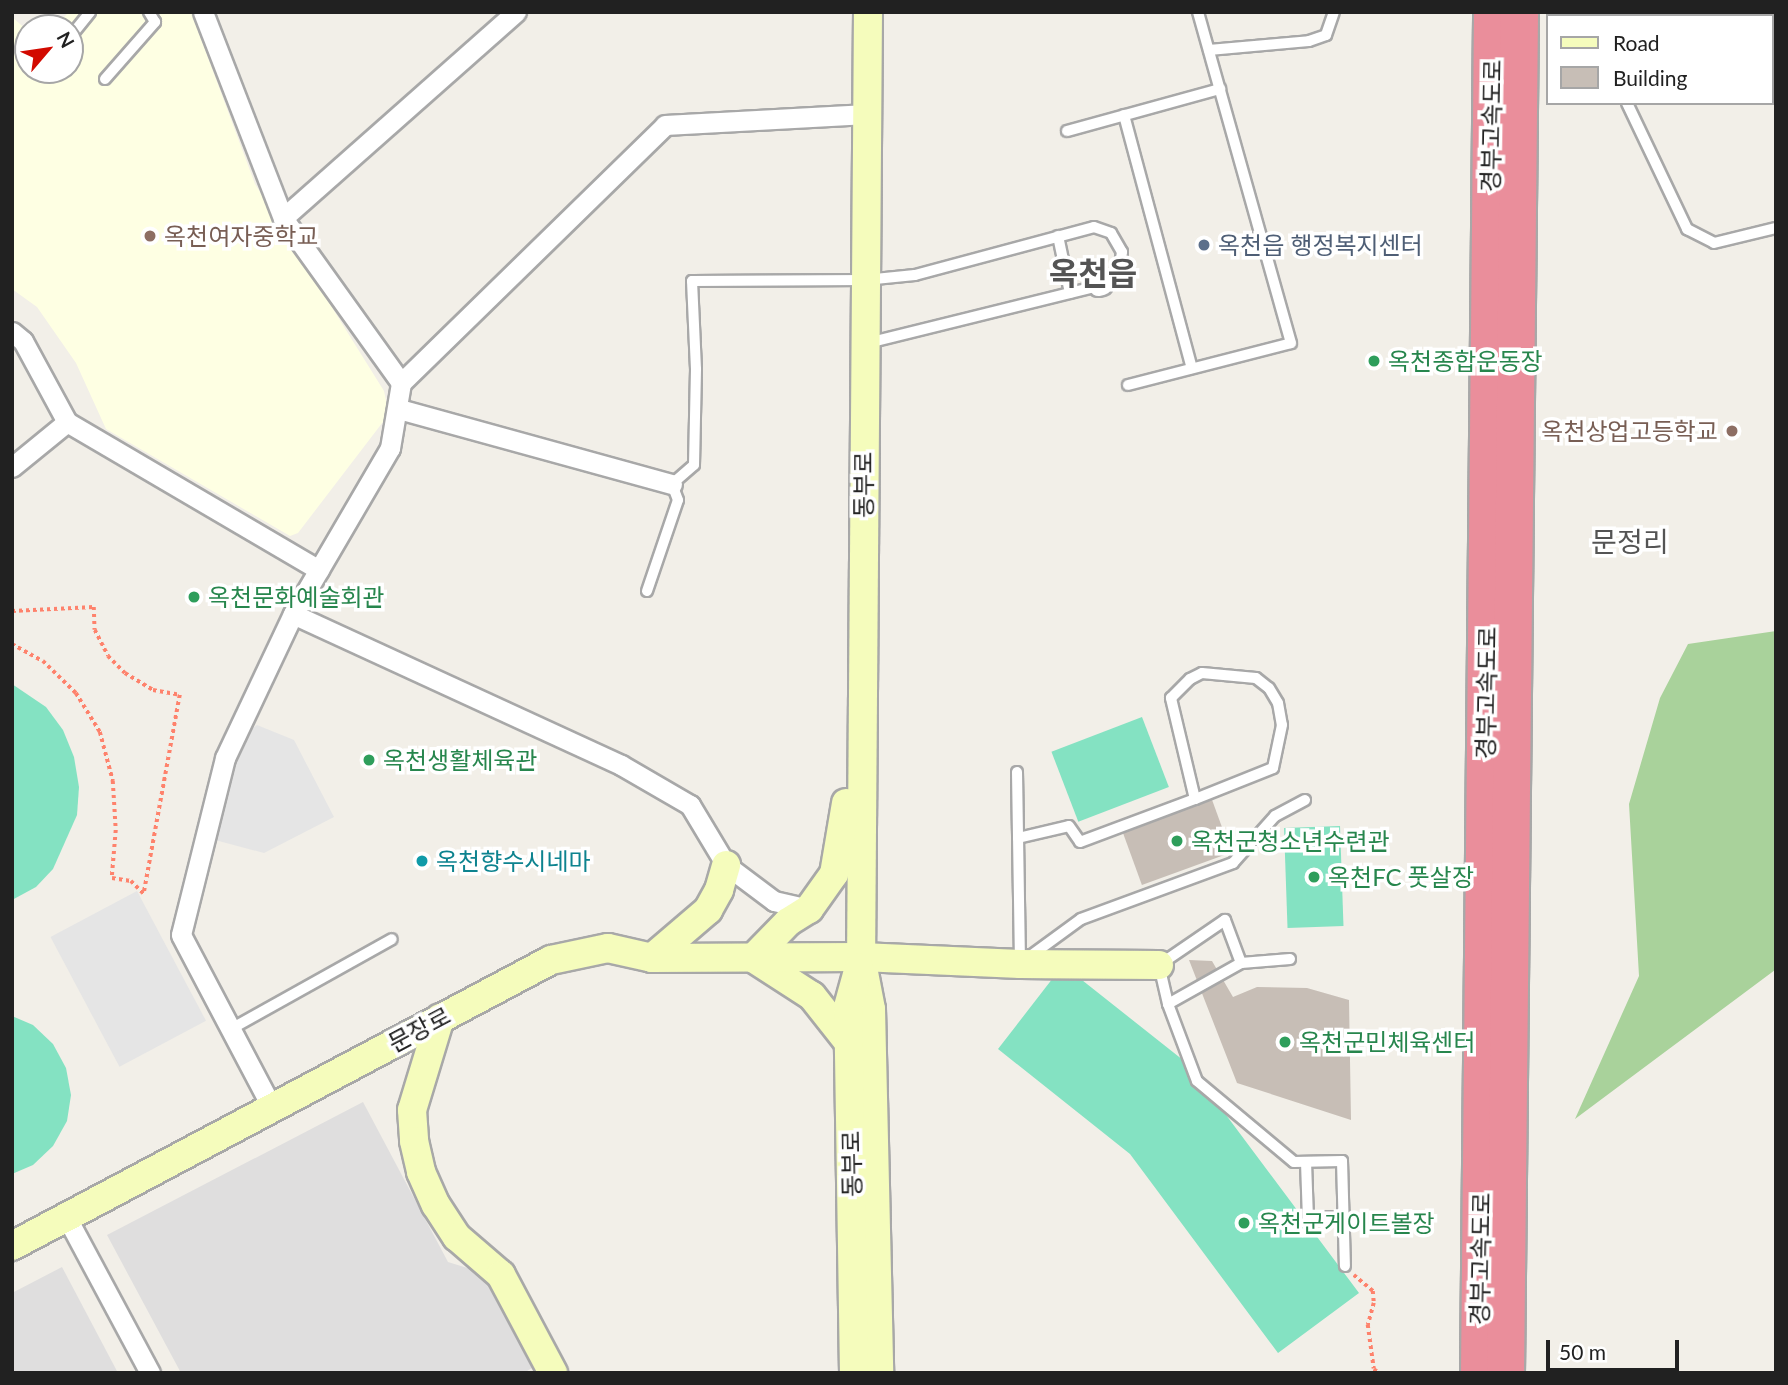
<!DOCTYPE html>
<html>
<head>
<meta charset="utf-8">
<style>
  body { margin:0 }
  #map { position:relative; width:1788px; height:1385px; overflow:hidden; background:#f2efe8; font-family:Lato,"Noto Sans KR",sans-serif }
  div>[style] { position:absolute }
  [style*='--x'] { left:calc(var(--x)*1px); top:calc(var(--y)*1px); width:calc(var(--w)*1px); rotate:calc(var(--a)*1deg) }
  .residential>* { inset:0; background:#dfdede }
  .education>* { inset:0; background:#feffe3 }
  .forest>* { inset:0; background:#a9d29b }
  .pitch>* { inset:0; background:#84e2c2; transform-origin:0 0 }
  .parking>* { inset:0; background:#e5e5e5; transform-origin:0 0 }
  .building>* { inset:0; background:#c7beb6; transform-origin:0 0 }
  .path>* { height:3.5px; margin-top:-1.75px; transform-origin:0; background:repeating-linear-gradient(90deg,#fe826c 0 3.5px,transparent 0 7px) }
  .roads { filter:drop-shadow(2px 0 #a8a8a8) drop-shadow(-2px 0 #a8a8a8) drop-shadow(0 2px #a8a8a8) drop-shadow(0 -2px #a8a8a8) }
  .lane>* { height:10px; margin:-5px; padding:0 5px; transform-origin:5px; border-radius:5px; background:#fff }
  .street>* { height:19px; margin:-9.5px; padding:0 9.5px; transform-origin:9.5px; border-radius:9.5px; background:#fff }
  .secondary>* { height:28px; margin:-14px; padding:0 14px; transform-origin:14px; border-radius:14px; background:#f5fcbc }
  .highway>* { height:37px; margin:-18.5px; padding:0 18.5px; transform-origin:18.5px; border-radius:18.5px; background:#ea8e9b }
  .dots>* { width:19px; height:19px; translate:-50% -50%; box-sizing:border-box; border:4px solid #fff; border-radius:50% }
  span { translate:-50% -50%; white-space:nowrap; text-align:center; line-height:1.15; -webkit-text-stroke:7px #fff; paint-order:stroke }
  .street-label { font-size:24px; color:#212121 }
  .education-label { font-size:24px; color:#785e54 }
  .left { translate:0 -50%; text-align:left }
  .right { translate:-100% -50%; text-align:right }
  .service-label { font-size:24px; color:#4e5e75 }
  .leisure-label { font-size:24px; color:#27864d }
  .culture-label { font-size:24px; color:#0d838f }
  .quarter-label { font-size:28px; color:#545454 }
  .district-label { font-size:32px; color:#545454; font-weight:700 }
  .frame { position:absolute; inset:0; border:14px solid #212121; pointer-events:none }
  .legend { position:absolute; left:1546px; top:14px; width:228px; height:91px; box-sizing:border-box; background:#fff; border:2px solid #a6a6a6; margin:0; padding:9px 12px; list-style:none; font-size:21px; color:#212121 }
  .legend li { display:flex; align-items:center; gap:14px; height:35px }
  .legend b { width:35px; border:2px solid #a6a6a6 }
  .north { position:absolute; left:14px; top:14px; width:70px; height:70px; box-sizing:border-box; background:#fff; border:2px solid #a6a6a6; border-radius:50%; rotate:61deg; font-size:19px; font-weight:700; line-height:28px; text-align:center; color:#212121 }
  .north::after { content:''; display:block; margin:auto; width:24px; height:32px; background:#d20a00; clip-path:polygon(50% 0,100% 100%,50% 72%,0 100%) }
  .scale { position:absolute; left:1546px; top:1340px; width:133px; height:32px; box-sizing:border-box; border:4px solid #212121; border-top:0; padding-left:9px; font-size:21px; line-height:24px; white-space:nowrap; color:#212121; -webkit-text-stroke:5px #fff; paint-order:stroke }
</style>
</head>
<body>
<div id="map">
  <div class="residential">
    <div style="clip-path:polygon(363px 1102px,448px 1262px,490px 1275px,538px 1364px,524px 1373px,181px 1373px,107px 1235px)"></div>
    <div style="clip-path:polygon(62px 1267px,118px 1373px,12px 1373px,12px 1293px)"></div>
  </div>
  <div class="education">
    <div style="clip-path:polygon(69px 12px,191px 12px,255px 184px,384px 391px,389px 414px,298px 533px,290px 536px,106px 429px,76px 363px,37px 307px,12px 289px,12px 17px,28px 31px,28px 70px,70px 70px,70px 28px,47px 28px,56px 25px)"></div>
  </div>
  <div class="forest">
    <div style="clip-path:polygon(1776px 631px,1775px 970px,1575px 1119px,1639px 976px,1629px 804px,1660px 698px,1688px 644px)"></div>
  </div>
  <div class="pitch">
    <div style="clip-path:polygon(12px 684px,46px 707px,63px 730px,74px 757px,79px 787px,77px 815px,53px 869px,36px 887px,12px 900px)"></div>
    <div style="left:1142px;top:717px;width:75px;height:97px;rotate:69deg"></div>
    <div style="left:1340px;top:826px;width:100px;height:56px;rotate:88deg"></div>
    <div style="clip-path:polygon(1063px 965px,1188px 1064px,1359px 1293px,1278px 1353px,1130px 1154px,998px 1049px)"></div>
    <div style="clip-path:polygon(12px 1016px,33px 1025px,53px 1044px,66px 1068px,71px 1095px,67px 1121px,53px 1146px,33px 1165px,12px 1174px)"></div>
  </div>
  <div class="parking">
    <div style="clip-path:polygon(257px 725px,294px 740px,334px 817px,264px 853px,215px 840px,243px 735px)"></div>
    <div style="left:137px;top:891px;width:147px;height:98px;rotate:62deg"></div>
  </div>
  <div class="building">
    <div style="left:1211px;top:797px;width:59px;height:95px;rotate:70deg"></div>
    <div style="clip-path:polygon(1189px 960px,1212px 961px,1233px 997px,1257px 987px,1307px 988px,1349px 1000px,1351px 1120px,1237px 1083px)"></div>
  </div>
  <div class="path">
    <div style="--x:12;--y:611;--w:82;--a:-2.8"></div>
    <div style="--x:94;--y:607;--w:23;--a:88"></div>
    <div style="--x:95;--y:630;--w:29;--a:63"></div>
    <div style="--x:108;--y:656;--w:24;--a:45"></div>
    <div style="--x:125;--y:673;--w:33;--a:31"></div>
    <div style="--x:153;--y:690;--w:27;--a:10"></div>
    <div style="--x:180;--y:695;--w:202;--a:100.3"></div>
    <div style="--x:12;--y:644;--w:35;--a:29"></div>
    <div style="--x:43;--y:661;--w:46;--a:44.1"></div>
    <div style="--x:76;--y:693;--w:46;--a:58.4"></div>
    <div style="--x:100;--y:732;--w:51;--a:75.1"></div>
    <div style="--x:113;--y:781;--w:49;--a:86.5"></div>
    <div style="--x:116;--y:830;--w:48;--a:94.8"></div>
    <div style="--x:112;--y:878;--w:19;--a:9"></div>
    <div style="--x:131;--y:881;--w:18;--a:45"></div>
    <div style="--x:1354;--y:1275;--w:25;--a:40"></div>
    <div style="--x:1373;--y:1291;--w:12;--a:85"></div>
    <div style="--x:1374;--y:1303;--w:23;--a:105"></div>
    <div style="--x:1368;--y:1325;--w:44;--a:82.2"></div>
    <div style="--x:1374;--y:1369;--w:6;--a:39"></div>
  </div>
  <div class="roads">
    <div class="lane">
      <div style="--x:1587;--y:12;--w:4;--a:76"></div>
      <div style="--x:70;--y:37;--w:32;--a:-51"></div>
      <div style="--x:1209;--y:50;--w:100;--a:-5.1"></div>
      <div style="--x:1309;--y:41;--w:18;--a:-19"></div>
      <div style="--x:1326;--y:35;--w:24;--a:-71"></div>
      <div style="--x:41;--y:73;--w:4;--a:-56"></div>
      <div style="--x:105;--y:79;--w:76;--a:-48.7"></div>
      <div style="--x:155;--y:22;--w:12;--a:-121"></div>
      <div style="--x:1627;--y:103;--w:140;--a:64.5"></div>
      <div style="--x:1687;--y:229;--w:30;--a:27"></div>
      <div style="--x:1714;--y:243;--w:64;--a:-13.6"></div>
      <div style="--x:1124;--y:115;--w:262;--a:75"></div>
      <div style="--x:1067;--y:131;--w:159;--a:-15.4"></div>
      <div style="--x:1058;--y:236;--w:58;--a:78.1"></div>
      <div style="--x:868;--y:343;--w:237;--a:-13.9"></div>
      <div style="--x:1128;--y:385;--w:168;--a:-14.4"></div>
      <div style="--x:1291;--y:343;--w:344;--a:-105.7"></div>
      <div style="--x:647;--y:591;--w:96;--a:-71.2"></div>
      <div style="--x:678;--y:500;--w:17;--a:-111"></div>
      <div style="--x:672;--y:484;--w:29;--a:-41"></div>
      <div style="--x:694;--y:465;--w:96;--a:-88.8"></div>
      <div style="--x:696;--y:369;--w:88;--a:-92.6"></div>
      <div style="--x:692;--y:281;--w:173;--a:-0.3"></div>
      <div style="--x:865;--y:280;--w:50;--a:-5.7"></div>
      <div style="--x:915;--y:275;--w:185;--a:-15"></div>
      <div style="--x:1094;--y:227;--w:18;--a:19"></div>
      <div style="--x:1111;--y:233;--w:22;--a:60"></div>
      <div style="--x:1122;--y:252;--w:18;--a:99"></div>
      <div style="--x:1119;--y:270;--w:11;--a:128"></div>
      <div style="--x:1112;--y:279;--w:12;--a:149"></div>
      <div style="--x:1017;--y:772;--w:191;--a:89.1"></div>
      <div style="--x:1018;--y:838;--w:52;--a:-13.2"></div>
      <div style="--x:1069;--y:826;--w:19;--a:55"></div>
      <div style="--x:1080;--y:842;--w:123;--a:-20.5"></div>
      <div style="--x:1195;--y:799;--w:104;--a:-103.4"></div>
      <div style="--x:1171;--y:698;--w:27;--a:-45"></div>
      <div style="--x:1190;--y:679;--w:13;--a:-27"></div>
      <div style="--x:1202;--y:673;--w:54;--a:5.3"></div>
      <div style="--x:1256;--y:678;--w:16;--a:38"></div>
      <div style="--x:1269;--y:688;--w:17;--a:59"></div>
      <div style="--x:1278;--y:703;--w:22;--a:80"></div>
      <div style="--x:1282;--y:725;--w:44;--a:101.8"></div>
      <div style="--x:1273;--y:768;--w:84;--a:158.3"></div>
      <div style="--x:1029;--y:957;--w:64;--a:-36.2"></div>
      <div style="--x:1081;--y:919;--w:162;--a:-20.2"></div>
      <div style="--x:1233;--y:863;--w:63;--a:-48.2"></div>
      <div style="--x:1275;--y:816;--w:34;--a:-28"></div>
      <div style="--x:1290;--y:959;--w:49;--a:175.3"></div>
      <div style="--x:1241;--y:963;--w:46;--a:-110.4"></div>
      <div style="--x:1225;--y:920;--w:80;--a:145.7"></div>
      <div style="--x:1159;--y:965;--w:40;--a:77"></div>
      <div style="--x:1168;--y:1004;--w:82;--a:69.4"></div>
      <div style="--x:1197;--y:1081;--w:126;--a:39.9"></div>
      <div style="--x:1294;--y:1162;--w:48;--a:-1.2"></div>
      <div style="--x:1342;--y:1161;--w:105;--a:88.4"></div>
      <div style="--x:1168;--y:1004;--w:84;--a:-29.3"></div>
      <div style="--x:231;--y:1029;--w:184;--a:-29.2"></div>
      <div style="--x:1306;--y:1162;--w:56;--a:88"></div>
      <div style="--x:1308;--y:1218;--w:36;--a:-2"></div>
    </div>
    <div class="street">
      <div style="--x:203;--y:12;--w:221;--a:68.8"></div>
      <div style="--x:283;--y:218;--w:203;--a:54.4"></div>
      <div style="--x:401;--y:383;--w:66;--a:99.6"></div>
      <div style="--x:390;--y:448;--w:192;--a:120.3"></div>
      <div style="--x:293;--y:614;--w:159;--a:115.3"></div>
      <div style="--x:225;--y:758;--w:182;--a:104"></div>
      <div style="--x:181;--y:935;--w:193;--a:62.2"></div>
      <div style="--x:283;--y:218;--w:311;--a:-41.5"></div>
      <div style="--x:1098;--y:286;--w:4;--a:-14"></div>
      <div style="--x:12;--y:332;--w:14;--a:39"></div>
      <div style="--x:23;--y:341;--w:92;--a:61.5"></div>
      <div style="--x:401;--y:383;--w:369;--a:-44.3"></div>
      <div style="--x:665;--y:125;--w:202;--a:-3.1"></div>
      <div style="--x:399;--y:409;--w:283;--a:15.4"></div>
      <div style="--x:12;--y:467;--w:71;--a:-39.3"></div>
      <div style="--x:67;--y:422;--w:292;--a:30.4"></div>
      <div style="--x:293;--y:614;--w:361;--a:24.7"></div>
      <div style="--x:621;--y:765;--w:80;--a:30.1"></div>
      <div style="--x:690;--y:805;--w:70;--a:59"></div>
      <div style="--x:726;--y:865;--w:60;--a:36.9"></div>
      <div style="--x:774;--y:901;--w:36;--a:13"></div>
      <div style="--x:67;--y:1218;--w:176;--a:61.8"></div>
    </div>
    <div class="secondary">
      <div style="--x:868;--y:12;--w:945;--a:90.42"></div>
      <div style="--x:861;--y:957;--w:53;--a:79.1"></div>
      <div style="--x:871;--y:1009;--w:364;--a:88.7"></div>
      <div style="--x:652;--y:958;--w:74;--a:-40.6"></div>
      <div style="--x:708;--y:910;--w:23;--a:-61"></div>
      <div style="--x:719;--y:890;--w:26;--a:-74"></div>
      <div style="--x:753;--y:958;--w:50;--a:-45.8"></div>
      <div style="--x:788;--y:922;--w:25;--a:-32"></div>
      <div style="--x:809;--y:909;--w:43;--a:-54.5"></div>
      <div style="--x:834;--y:874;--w:72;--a:-80.4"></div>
      <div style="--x:753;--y:958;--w:70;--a:32.8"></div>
      <div style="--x:812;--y:996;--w:60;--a:51.8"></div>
      <div style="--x:440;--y:1018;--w:96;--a:106.9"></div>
      <div style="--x:412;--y:1110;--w:31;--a:86"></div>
      <div style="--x:414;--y:1141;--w:32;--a:77"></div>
      <div style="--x:421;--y:1172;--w:36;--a:66"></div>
      <div style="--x:436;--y:1205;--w:38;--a:57"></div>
      <div style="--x:457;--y:1237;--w:58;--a:40.8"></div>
      <div style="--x:501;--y:1275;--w:111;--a:62"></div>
      <div style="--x:12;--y:1246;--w:610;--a:-27.95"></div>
      <div style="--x:551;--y:960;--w:58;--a:-11.9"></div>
      <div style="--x:608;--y:948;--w:45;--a:12.8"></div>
      <div style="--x:652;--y:958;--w:209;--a:-0.3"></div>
      <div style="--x:861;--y:957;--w:159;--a:2.5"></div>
      <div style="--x:1020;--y:964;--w:139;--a:0.4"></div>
      <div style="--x:854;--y:1373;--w:366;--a:-90.9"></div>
      <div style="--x:848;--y:1007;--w:41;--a:-74.6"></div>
    </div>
    <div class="highway">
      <div style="--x:1479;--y:1373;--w:1361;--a:-89.45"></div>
      <div style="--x:1505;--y:1373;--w:1361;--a:-89.41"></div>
    </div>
  </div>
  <div class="dots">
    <div style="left:150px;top:236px;background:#8d6e63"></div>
    <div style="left:1204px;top:245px;background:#5c6f8a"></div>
    <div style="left:1374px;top:361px;background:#2e9e5b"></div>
    <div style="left:1732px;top:431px;background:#8d6e63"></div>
    <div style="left:194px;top:597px;background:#2e9e5b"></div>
    <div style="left:369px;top:760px;background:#2e9e5b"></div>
    <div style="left:1177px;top:841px;background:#2e9e5b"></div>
    <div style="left:422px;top:861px;background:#0f9aa8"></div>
    <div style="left:1314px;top:877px;background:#2e9e5b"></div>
    <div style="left:1285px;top:1042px;background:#2e9e5b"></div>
    <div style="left:1244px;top:1223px;background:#2e9e5b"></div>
  </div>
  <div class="street-label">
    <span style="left:1491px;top:126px;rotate:-89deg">경부고속도로</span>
    <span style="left:863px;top:485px;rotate:-90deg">동부로</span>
    <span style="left:1486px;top:693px;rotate:-89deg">경부고속도로</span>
    <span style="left:419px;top:1029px;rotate:-28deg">문장로</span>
    <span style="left:851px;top:1164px;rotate:-91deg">동부로</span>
    <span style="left:1480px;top:1259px;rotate:-89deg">경부고속도로</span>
  </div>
  <div class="education-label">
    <span class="left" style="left:164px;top:236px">옥천여자중학교</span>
    <span class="right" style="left:1718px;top:431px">옥천상업고등학교</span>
  </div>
  <div class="service-label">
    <span class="left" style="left:1218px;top:245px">옥천읍 행정복지센터</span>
  </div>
  <div class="leisure-label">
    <span class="left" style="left:1388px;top:361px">옥천종합운동장</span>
    <span class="left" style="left:208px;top:597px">옥천문화예술회관</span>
    <span class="left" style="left:383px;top:760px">옥천생활체육관</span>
    <span class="left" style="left:1191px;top:841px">옥천군청소년수련관</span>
    <span class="left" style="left:1328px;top:877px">옥천FC 풋살장</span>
    <span class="left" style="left:1299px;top:1042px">옥천군민체육센터</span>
    <span class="left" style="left:1258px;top:1223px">옥천군게이트볼장</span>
  </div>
  <div class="culture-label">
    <span class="left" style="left:436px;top:861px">옥천향수시네마</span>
  </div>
  <div class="quarter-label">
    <span style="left:1630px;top:541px">문정리</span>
  </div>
  <div class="district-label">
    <span style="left:1093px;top:273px">옥천읍</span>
  </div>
  <div class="frame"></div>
  <ul class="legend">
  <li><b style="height:9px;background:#f5fcbc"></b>Road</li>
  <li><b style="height:19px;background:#c7beb6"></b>Building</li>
  </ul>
  <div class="north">N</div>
  <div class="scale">50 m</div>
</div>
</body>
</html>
